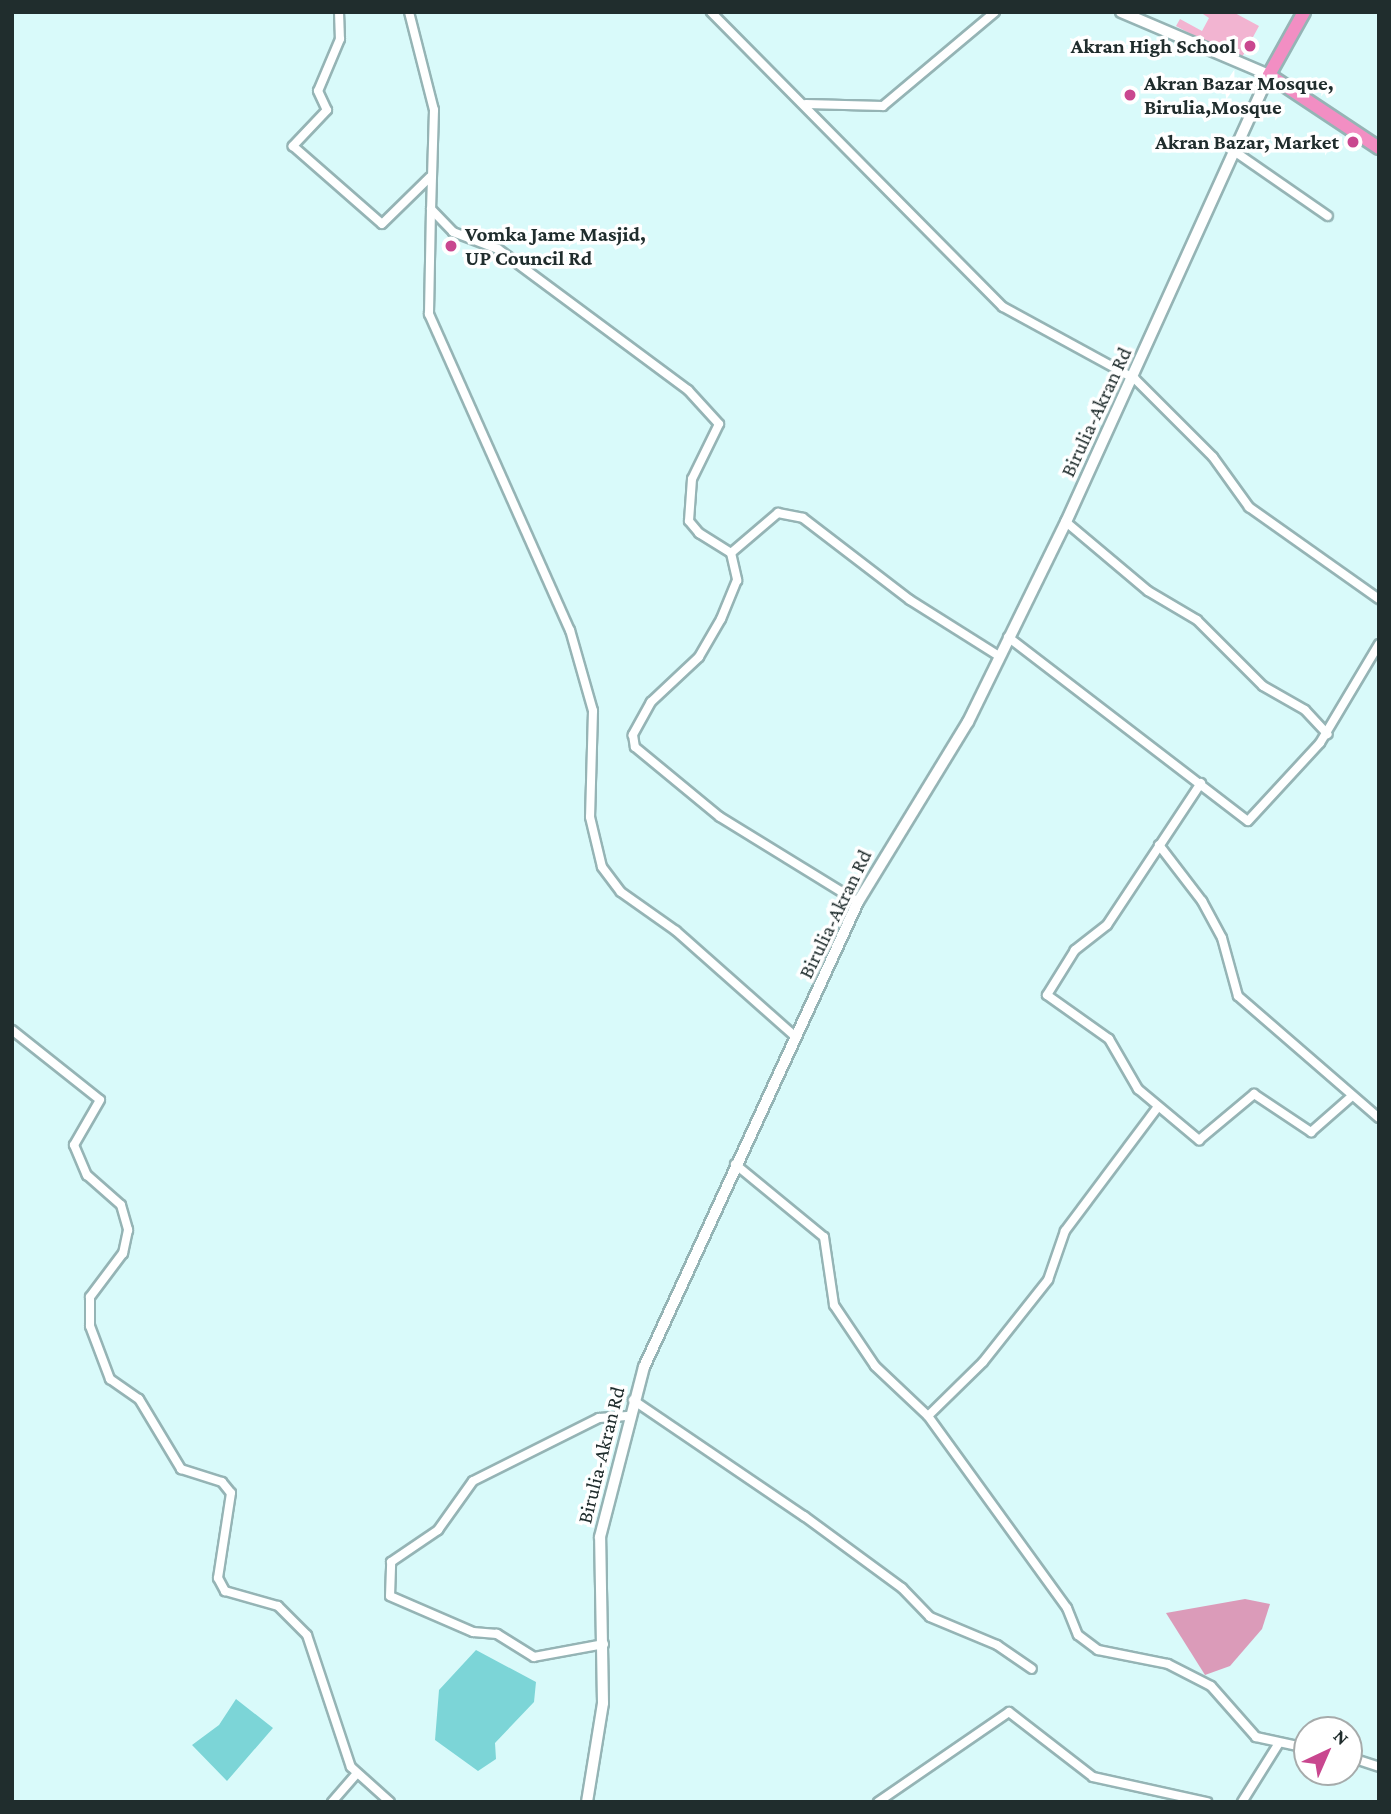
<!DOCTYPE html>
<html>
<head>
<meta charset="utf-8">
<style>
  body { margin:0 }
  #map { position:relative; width:1391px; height:1814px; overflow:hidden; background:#d9fafa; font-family:"Crimson Pro",serif }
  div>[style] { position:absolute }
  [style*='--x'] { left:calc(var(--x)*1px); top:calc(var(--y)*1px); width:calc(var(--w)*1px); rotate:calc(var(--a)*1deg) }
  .green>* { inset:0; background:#f2b4d1 }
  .forest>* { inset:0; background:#db9bb9 }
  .water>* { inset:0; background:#7cd5d7 }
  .roads { filter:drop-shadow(2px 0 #95b4b5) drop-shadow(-2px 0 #95b4b5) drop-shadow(0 2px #95b4b5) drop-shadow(0 -2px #95b4b5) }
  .minor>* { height:8px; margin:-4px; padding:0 4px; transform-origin:4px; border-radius:4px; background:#fff }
  .tertiary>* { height:10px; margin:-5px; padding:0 5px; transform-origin:5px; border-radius:5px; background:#fff }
  .trunk>* { height:12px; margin:-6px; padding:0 6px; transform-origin:6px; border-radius:6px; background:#f28ec3 }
  .dots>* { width:19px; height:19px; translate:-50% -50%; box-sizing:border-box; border:4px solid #fff; border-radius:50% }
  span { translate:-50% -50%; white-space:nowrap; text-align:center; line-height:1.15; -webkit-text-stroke:7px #fff; paint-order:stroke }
  .poi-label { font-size:21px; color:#202d2d; font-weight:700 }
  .right { translate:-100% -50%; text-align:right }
  .left { translate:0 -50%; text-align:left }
  .street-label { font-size:21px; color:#202d2d }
  .frame { position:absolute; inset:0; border:14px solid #202d2d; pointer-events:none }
  .north { position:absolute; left:1293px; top:1716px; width:70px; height:70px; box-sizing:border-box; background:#fff; border:2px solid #a6abab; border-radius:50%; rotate:44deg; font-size:19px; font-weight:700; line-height:28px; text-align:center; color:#202d2d }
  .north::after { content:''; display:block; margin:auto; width:24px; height:32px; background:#c9478f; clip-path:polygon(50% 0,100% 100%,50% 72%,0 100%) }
</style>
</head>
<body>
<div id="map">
  <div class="green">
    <div style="clip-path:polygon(1200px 12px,1233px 12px,1259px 26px,1240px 61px,1176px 26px,1180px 19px,1202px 31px,1209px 18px)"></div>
  </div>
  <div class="forest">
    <div style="clip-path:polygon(1245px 1599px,1270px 1604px,1262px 1629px,1230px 1666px,1205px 1675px,1166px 1613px)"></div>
  </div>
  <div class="water">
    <div style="clip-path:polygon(476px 1650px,536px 1682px,534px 1702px,495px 1743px,496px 1759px,478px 1771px,435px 1740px,439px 1690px)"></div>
    <div style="clip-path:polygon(236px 1699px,273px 1728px,227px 1781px,192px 1745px,219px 1725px)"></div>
  </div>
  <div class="roads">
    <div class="minor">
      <div style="--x:339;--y:12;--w:27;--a:88"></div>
      <div style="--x:340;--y:39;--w:56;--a:112.9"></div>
      <div style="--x:318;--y:91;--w:21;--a:65"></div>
      <div style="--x:327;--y:110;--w:50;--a:133.4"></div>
      <div style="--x:293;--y:146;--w:118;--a:41.2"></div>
      <div style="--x:382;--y:224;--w:67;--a:-44.4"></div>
      <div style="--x:409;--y:12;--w:101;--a:75.7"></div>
      <div style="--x:434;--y:110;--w:99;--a:91.7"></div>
      <div style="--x:431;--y:209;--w:32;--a:46"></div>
      <div style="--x:453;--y:232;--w:48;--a:20.7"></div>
      <div style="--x:498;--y:249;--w:237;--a:36.6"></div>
      <div style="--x:688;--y:390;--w:46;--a:47.6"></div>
      <div style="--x:719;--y:424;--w:61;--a:116.1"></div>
      <div style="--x:692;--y:479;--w:42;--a:94.1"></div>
      <div style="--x:689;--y:521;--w:16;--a:50"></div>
      <div style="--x:699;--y:533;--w:38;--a:32"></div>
      <div style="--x:731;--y:553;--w:62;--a:-40.4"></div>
      <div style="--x:778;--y:513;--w:25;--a:11"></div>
      <div style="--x:803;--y:518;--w:135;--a:37.5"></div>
      <div style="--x:910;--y:600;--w:105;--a:32.2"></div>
      <div style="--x:711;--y:12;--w:415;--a:45.3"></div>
      <div style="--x:1003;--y:307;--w:150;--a:28.6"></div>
      <div style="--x:1135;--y:379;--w:110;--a:45"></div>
      <div style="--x:1213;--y:457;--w:62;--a:54.2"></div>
      <div style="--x:1249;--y:507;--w:159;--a:35.3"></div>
      <div style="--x:806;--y:104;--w:77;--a:1.5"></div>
      <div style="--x:883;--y:106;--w:146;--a:-40"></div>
      <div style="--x:1234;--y:151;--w:114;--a:34.7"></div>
      <div style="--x:431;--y:209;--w:105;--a:91.1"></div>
      <div style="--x:429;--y:314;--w:346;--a:66"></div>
      <div style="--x:570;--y:630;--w:84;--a:74.1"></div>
      <div style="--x:593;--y:711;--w:106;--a:91.6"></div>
      <div style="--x:590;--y:817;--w:51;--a:76.5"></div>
      <div style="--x:602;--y:867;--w:31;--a:53"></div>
      <div style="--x:621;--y:892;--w:67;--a:35.3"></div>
      <div style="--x:676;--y:931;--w:160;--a:41.5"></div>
      <div style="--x:1066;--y:522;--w:107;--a:40.1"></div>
      <div style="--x:1148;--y:591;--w:57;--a:30.6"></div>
      <div style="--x:1197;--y:620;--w:93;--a:45"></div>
      <div style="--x:1263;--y:686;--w:48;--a:29.7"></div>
      <div style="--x:1305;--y:710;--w:33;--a:47"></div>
      <div style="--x:731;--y:553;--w:28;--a:77"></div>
      <div style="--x:737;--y:580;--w:42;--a:112.3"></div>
      <div style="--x:721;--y:619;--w:44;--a:120.1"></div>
      <div style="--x:699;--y:657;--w:66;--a:136.8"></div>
      <div style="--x:651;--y:702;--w:38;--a:119"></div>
      <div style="--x:633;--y:735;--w:12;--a:81"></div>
      <div style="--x:635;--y:747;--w:110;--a:39.5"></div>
      <div style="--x:720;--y:817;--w:162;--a:31.6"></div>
      <div style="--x:1008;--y:637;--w:302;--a:37.5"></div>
      <div style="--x:1248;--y:821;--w:106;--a:-47.3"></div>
      <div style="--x:1320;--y:743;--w:115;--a:-59.2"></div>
      <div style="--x:1201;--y:783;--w:170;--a:123.5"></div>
      <div style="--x:1107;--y:925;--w:41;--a:142"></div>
      <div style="--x:1075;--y:950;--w:53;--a:121.9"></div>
      <div style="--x:1047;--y:995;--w:76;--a:35.4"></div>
      <div style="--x:1109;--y:1039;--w:58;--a:59.9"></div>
      <div style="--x:1138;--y:1089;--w:80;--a:39.9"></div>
      <div style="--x:1199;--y:1140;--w:72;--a:-39.9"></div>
      <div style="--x:1254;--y:1094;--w:69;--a:33.7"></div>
      <div style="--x:1311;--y:1132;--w:53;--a:-41.2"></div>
      <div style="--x:1159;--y:845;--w:71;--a:52.5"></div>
      <div style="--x:1202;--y:901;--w:42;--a:61.6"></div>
      <div style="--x:1222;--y:938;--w:60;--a:74.6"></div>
      <div style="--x:1238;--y:996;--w:186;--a:40.9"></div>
      <div style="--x:12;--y:1030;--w:112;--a:38.5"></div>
      <div style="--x:100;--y:1100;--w:52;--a:120"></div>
      <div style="--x:74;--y:1145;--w:33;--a:67"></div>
      <div style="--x:87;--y:1175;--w:45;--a:41.4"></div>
      <div style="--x:121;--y:1205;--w:26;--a:74"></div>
      <div style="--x:128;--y:1230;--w:24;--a:102"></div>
      <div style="--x:123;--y:1253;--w:55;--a:126.9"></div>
      <div style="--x:90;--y:1297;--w:29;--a:90"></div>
      <div style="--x:90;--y:1326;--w:57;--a:69.3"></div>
      <div style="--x:110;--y:1379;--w:35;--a:35"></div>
      <div style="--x:139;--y:1399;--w:82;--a:59"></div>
      <div style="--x:181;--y:1469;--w:43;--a:17.6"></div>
      <div style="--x:222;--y:1482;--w:14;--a:51"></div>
      <div style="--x:231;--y:1493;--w:86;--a:98.7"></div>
      <div style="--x:218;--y:1578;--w:15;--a:62"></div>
      <div style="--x:225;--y:1591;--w:55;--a:15.8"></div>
      <div style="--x:278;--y:1606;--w:41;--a:45"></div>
      <div style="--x:307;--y:1635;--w:139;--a:71.6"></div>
      <div style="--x:351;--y:1767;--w:52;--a:41.9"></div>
      <div style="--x:735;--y:1164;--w:115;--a:39.4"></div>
      <div style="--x:824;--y:1237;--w:69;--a:81.6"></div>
      <div style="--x:834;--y:1305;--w:73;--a:56.1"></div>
      <div style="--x:875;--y:1366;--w:73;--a:43.3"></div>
      <div style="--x:928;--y:1416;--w:237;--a:54.1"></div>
      <div style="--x:1067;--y:1608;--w:29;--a:68"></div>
      <div style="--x:1078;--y:1635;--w:25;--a:37"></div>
      <div style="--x:1098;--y:1650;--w:71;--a:11.3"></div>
      <div style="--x:1168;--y:1664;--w:48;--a:27.1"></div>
      <div style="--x:1211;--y:1686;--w:68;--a:48.6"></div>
      <div style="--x:1256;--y:1737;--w:52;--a:12.2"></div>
      <div style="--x:633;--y:1400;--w:207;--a:34.2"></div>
      <div style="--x:804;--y:1516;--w:122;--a:36.3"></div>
      <div style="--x:902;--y:1588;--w:40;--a:46"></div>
      <div style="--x:930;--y:1617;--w:73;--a:22.7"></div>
      <div style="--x:997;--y:1645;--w:42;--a:34.4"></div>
      <div style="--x:928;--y:1416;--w:77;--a:-44.5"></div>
      <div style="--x:983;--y:1362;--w:105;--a:-51.6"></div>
      <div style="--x:1048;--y:1280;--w:52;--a:-70.9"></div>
      <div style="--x:1065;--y:1231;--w:154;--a:-53.2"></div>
      <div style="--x:604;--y:1644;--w:71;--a:169.5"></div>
      <div style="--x:534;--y:1657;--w:44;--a:-148.1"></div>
      <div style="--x:497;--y:1634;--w:24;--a:-175"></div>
      <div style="--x:473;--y:1632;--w:90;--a:-156.6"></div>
      <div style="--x:390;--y:1596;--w:34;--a:-88"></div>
      <div style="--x:391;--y:1562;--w:57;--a:-34.2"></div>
      <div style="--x:438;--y:1530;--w:60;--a:-54.5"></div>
      <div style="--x:473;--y:1481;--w:141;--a:-26.6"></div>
      <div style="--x:599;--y:1418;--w:28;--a:-4"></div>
      <div style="--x:1349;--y:1757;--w:32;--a:18"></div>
      <div style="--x:332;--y:1802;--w:38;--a:-49"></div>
      <div style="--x:878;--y:1802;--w:159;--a:-34.5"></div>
      <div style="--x:1009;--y:1712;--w:106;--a:37.7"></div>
      <div style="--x:1093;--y:1777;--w:117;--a:12.4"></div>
      <div style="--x:1242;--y:1802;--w:70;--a:-57.9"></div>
    </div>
    <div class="tertiary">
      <div style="--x:587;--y:1802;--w:100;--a:-80.8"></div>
      <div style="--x:603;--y:1703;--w:166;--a:-91"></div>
      <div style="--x:600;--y:1537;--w:176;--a:-75.5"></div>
      <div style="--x:644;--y:1367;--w:512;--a:-65.29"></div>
      <div style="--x:858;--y:902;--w:211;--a:-58.6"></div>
      <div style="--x:968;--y:722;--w:223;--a:-63.9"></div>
      <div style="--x:1066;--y:522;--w:491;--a:-65.6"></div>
      <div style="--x:1269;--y:75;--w:161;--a:-156.9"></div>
    </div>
    <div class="trunk">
      <div style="--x:1304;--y:12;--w:72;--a:119.1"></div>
      <div style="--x:1269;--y:75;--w:132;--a:33.6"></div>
    </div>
  </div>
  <div class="dots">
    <div style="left:1250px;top:46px;background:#c9478f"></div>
    <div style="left:1130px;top:95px;background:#c9478f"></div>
    <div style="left:1353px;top:142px;background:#c9478f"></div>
    <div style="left:451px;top:246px;background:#c9478f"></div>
  </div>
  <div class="poi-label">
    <span class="right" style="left:1236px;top:46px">Akran High School</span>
    <span class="left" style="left:1144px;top:95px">Akran Bazar Mosque,<br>Birulia,Mosque</span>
    <span class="right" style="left:1339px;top:142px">Akran Bazar, Market</span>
    <span class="left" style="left:465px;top:246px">Vomka Jame Masjid,<br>UP Council Rd</span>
  </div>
  <div class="street-label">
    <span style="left:1096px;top:412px;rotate:-65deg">Birulia-Akran Rd</span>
    <span style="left:835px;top:914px;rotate:-64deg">Birulia-Akran Rd</span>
    <span style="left:601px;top:1455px;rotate:-76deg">Birulia-Akran Rd</span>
  </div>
  <div class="frame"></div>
  <div class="north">N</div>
</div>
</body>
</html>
